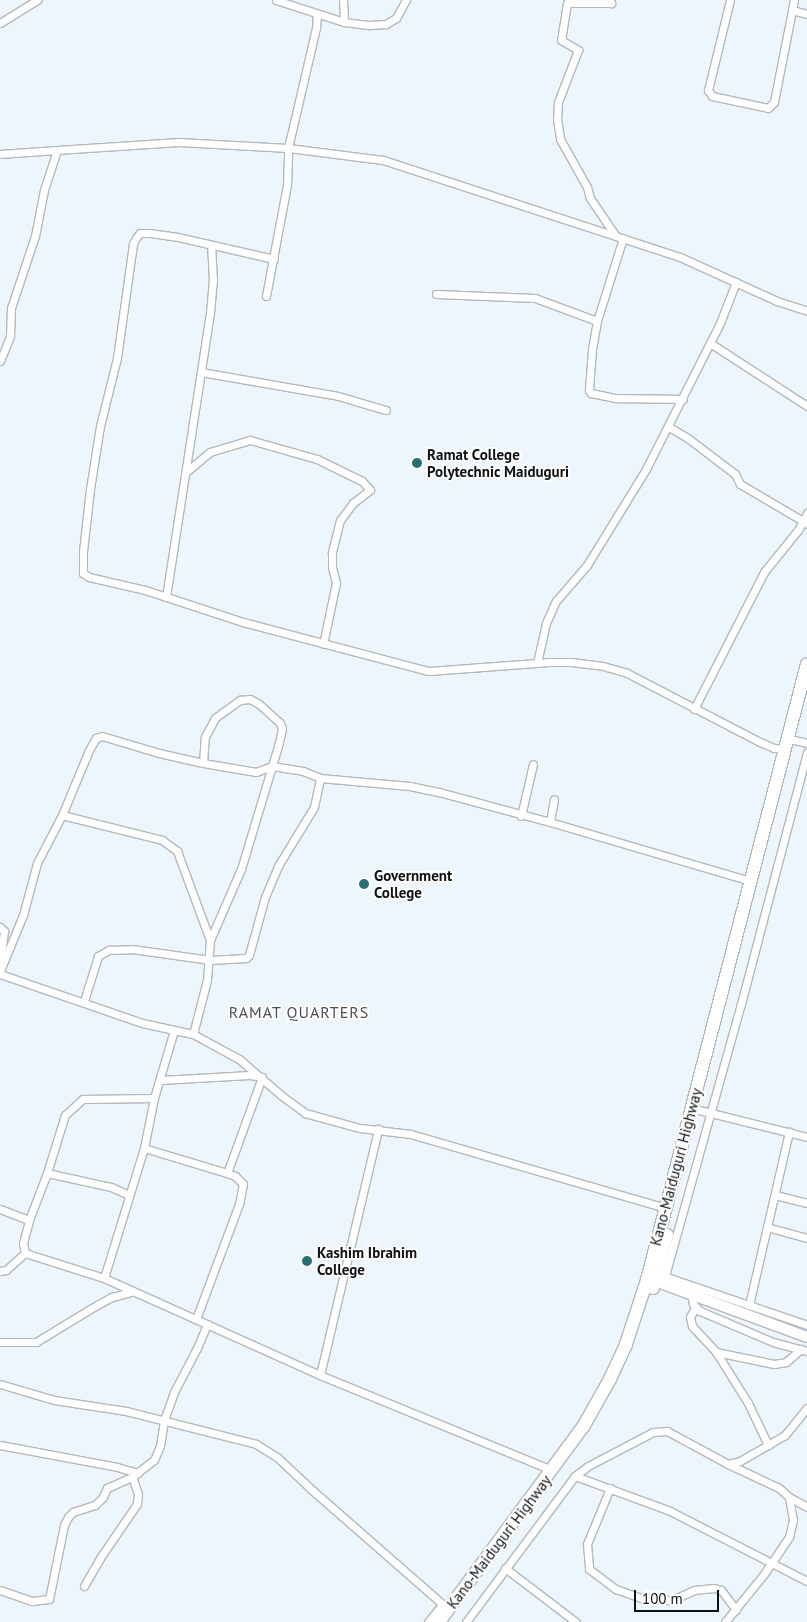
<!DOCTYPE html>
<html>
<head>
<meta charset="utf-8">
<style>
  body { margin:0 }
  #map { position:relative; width:807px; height:1622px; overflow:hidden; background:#eef6fd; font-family:"PT Sans",sans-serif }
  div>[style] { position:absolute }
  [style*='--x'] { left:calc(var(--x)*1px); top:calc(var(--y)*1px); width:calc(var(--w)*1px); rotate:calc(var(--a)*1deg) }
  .roads { filter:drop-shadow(1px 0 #b1b9bf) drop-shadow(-1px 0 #b1b9bf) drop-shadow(0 1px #b1b9bf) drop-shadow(0 -1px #b1b9bf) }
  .street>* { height:7px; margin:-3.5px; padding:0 3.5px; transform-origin:3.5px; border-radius:3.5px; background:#fff }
  .secondary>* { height:10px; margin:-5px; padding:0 5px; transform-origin:5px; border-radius:5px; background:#fff }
  .highway>* { height:12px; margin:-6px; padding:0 6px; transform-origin:6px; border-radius:6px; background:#fff }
  .dots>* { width:14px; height:14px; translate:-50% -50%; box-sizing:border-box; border:2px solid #fff; border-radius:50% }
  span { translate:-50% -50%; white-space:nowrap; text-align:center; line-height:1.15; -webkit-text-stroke:4px #fff; paint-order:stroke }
  .poi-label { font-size:15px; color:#0e1113; font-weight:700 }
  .left { translate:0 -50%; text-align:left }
  .street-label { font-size:15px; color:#0e1113 }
  .neighbourhood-label { font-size:16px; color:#494f55; letter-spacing:1px }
  .scale { position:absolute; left:634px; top:1590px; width:85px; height:22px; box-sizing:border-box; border:2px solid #0e1113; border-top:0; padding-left:6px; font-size:15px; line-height:18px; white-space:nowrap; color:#0e1113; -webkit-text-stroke:4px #fff; paint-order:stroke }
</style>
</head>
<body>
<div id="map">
  <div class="roads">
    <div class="street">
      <div style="--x:276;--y:0;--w:71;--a:17.9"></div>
      <div style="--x:344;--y:22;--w:26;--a:7"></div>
      <div style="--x:370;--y:25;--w:16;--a:-4"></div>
      <div style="--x:386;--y:24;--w:12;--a:-31"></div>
      <div style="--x:396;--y:18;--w:21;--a:-61"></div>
      <div style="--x:343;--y:0;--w:22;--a:87"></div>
      <div style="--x:609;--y:0;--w:4;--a:56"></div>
      <div style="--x:611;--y:3;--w:44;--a:180"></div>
      <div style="--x:567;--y:3;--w:37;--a:99"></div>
      <div style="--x:561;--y:40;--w:20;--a:30"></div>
      <div style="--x:578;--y:50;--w:56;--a:111"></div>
      <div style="--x:558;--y:102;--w:17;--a:93"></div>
      <div style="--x:557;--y:119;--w:20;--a:81"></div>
      <div style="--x:560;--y:139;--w:55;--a:60.6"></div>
      <div style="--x:587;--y:187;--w:11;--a:75"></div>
      <div style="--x:590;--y:198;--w:45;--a:56"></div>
      <div style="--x:730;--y:0;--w:93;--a:103.7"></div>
      <div style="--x:708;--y:90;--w:7;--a:56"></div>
      <div style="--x:712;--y:96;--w:57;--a:12.1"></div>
      <div style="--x:768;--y:108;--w:8;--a:-45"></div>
      <div style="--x:774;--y:102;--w:104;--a:-78.9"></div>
      <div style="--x:792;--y:10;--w:16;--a:15"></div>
      <div style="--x:0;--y:23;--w:44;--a:-31.9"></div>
      <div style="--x:0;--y:154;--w:57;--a:-4"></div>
      <div style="--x:623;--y:238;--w:87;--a:107.4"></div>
      <div style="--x:597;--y:321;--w:28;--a:100"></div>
      <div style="--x:592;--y:349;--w:41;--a:94.2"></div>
      <div style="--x:589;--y:390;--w:4;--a:56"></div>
      <div style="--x:591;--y:393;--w:25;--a:12"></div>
      <div style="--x:615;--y:398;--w:68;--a:0.8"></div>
      <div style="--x:274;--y:259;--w:98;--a:-167.1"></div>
      <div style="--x:178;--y:237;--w:28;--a:-172"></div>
      <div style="--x:150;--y:233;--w:10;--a:180"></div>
      <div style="--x:140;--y:233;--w:6;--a:129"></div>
      <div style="--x:136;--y:238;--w:7;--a:117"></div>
      <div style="--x:133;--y:244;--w:115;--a:98"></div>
      <div style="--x:117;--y:358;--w:70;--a:104"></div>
      <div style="--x:100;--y:426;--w:64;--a:99"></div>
      <div style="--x:90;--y:489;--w:62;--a:96.4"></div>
      <div style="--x:83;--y:551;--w:22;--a:90"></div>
      <div style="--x:83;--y:573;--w:7;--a:34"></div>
      <div style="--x:89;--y:577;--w:57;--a:13.1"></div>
      <div style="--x:145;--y:590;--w:103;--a:18.1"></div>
      <div style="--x:243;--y:622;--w:192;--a:14.8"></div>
      <div style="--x:429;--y:671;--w:121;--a:-4.3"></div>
      <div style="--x:550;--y:662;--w:21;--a:0"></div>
      <div style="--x:571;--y:662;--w:32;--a:7"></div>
      <div style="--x:603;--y:666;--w:25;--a:16"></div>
      <div style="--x:627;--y:673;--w:150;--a:27.4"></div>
      <div style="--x:760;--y:742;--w:15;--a:23"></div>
      <div style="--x:774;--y:748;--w:12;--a:5"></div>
      <div style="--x:436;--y:294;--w:99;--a:2.3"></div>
      <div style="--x:535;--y:298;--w:66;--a:20.4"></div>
      <div style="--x:266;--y:296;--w:113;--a:-79.3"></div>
      <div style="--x:287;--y:185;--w:37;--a:-88"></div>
      <div style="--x:288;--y:148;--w:96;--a:7.2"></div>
      <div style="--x:383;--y:160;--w:312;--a:18.1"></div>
      <div style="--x:680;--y:257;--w:107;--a:24.4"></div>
      <div style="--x:777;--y:301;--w:32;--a:18"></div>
      <div style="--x:710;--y:343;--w:116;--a:33"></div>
      <div style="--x:0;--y:361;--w:27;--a:-68"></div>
      <div style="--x:10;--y:336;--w:28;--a:-88"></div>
      <div style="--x:11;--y:308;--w:76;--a:-71.6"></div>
      <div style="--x:35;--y:236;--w:47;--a:-78.9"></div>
      <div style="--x:44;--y:190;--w:42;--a:-72"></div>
      <div style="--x:57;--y:150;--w:122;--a:-3.8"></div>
      <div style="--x:179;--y:142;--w:109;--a:3.2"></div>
      <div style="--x:288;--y:148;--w:123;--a:-76.9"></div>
      <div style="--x:316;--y:28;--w:14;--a:-86"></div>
      <div style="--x:201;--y:372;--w:139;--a:9.9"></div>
      <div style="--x:338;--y:396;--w:50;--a:16.3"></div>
      <div style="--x:669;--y:427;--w:23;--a:31"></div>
      <div style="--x:689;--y:439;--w:58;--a:37.3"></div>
      <div style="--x:735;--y:474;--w:11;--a:63"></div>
      <div style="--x:740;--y:484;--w:73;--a:30.4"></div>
      <div style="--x:803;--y:521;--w:9;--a:-63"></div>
      <div style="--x:186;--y:472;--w:31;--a:-40"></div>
      <div style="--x:210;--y:452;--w:42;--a:-16.7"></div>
      <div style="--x:250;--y:440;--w:70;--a:15.8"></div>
      <div style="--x:317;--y:459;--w:50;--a:26.1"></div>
      <div style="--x:362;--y:481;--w:12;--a:48"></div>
      <div style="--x:370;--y:490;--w:21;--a:143"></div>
      <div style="--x:353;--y:503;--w:21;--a:127"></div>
      <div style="--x:340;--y:520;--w:34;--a:104"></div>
      <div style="--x:332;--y:553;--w:14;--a:90"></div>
      <div style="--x:332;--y:567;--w:16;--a:76"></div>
      <div style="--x:336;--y:583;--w:62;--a:102"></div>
      <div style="--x:166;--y:597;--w:287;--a:-81.2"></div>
      <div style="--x:210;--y:313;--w:32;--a:-85"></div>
      <div style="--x:213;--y:281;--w:36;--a:-93"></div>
      <div style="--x:537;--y:663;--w:41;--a:-77.3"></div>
      <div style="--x:546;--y:623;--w:24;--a:-66"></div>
      <div style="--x:556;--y:601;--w:48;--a:-49.3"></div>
      <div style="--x:587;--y:565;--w:113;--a:-58.4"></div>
      <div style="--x:646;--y:469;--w:164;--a:-63.1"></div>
      <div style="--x:720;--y:323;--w:44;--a:-68.7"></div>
      <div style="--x:694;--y:709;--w:154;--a:-62.9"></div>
      <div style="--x:764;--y:572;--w:54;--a:-51"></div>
      <div style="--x:798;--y:530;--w:10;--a:-61"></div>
      <div style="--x:803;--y:521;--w:5;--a:37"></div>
      <div style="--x:794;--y:740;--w:13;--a:13"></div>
      <div style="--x:203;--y:763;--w:26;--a:-86"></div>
      <div style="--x:205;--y:737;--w:21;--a:-62"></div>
      <div style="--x:215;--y:718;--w:31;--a:-36"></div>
      <div style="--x:240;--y:700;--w:10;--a:-6"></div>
      <div style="--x:250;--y:699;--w:10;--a:29"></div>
      <div style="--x:259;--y:704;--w:28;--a:42"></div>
      <div style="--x:280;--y:723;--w:6;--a:72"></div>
      <div style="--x:282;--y:729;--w:17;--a:103"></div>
      <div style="--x:278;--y:746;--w:128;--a:106.7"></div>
      <div style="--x:241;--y:869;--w:77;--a:113.6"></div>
      <div style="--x:62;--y:815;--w:103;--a:14"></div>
      <div style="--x:162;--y:840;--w:19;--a:36"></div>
      <div style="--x:177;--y:851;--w:95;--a:69.7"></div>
      <div style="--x:210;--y:940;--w:40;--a:94.3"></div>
      <div style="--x:207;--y:980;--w:56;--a:104.5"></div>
      <div style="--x:521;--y:816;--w:53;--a:-77"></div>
      <div style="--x:550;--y:822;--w:23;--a:-80"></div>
      <div style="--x:0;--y:927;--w:6;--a:45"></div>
      <div style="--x:4;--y:931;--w:33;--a:97"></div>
      <div style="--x:0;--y:971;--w:61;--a:-67.7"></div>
      <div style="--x:23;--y:915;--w:54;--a:-74.9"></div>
      <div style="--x:37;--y:863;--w:54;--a:-62.5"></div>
      <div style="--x:62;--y:815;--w:70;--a:-67.4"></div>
      <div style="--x:89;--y:750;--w:14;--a:-60"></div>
      <div style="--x:96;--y:738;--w:6;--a:-18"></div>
      <div style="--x:102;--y:736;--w:59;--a:16.6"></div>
      <div style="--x:159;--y:753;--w:45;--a:12.8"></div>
      <div style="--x:203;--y:763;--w:54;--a:9.6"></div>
      <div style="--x:256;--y:772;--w:17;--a:-21"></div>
      <div style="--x:272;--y:766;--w:31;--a:9"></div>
      <div style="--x:303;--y:771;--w:18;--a:22"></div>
      <div style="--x:320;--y:778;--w:90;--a:5.1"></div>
      <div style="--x:410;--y:786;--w:30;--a:12"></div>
      <div style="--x:439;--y:792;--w:115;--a:15.1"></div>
      <div style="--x:550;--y:822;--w:209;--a:16.4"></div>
      <div style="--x:0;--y:974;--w:150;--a:19"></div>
      <div style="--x:142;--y:1023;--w:52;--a:12.2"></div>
      <div style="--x:193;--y:1034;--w:52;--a:28.5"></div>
      <div style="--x:239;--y:1059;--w:57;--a:40.7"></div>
      <div style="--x:282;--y:1096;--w:29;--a:36"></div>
      <div style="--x:305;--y:1113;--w:57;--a:15.3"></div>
      <div style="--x:360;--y:1128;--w:51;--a:6.7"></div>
      <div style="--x:411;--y:1134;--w:265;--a:16.2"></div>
      <div style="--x:84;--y:1001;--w:47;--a:-72.7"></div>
      <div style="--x:98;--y:956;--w:13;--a:-29"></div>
      <div style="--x:109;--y:950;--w:23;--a:-2"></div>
      <div style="--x:132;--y:949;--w:79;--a:8"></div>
      <div style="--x:210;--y:960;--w:36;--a:-3"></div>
      <div style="--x:246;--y:958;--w:4;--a:-45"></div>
      <div style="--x:249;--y:955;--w:60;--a:-74.6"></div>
      <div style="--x:265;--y:897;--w:34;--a:-67"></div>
      <div style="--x:278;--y:866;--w:69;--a:-58.6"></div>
      <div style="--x:314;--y:807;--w:30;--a:-78"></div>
      <div style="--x:160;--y:1080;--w:90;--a:-3.2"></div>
      <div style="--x:250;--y:1075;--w:12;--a:9"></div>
      <div style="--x:262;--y:1077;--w:102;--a:110"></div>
      <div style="--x:699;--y:1110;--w:111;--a:14"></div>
      <div style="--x:144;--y:1148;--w:87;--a:16.8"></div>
      <div style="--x:227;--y:1173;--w:9;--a:21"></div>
      <div style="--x:235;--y:1176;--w:11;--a:45"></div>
      <div style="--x:243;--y:1184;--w:20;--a:101"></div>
      <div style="--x:239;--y:1204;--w:123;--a:110.5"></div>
      <div style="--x:47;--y:1173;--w:66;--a:12.3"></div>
      <div style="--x:111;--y:1187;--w:20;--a:24"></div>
      <div style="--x:775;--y:1195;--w:33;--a:14"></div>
      <div style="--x:0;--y:1209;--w:31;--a:21"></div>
      <div style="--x:767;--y:1227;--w:41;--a:15.4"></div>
      <div style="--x:25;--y:1253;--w:83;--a:17.6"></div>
      <div style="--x:104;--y:1278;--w:237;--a:24.2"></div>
      <div style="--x:320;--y:1375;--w:251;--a:22.3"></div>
      <div style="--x:25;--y:1253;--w:10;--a:-101"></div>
      <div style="--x:23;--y:1243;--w:24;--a:-75"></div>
      <div style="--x:29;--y:1220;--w:50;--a:-69"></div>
      <div style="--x:47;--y:1173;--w:61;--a:-72.8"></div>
      <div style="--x:65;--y:1115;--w:24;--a:-42"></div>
      <div style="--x:83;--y:1099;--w:71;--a:-0.8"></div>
      <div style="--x:0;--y:1271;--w:6;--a:-9"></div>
      <div style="--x:6;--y:1270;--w:25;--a:-42"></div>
      <div style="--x:664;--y:1276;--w:151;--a:18.9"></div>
      <div style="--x:104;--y:1278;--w:136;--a:-72.9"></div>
      <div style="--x:144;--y:1148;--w:51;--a:-78.7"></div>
      <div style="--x:154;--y:1098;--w:71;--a:-73.6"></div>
      <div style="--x:663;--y:1283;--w:290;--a:-74.4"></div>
      <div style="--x:741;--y:1004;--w:260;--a:-75.3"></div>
      <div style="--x:691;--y:1293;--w:11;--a:80"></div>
      <div style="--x:693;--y:1304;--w:10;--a:45"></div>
      <div style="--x:700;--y:1311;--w:79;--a:23"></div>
      <div style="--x:773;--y:1342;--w:35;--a:15"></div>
      <div style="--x:749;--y:1305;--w:178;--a:-77"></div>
      <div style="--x:695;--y:1308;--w:10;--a:119"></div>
      <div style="--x:690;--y:1317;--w:9;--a:77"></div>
      <div style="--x:692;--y:1326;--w:35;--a:47"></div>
      <div style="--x:716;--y:1352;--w:60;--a:57.9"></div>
      <div style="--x:748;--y:1403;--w:47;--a:64.5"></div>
      <div style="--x:0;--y:1342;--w:36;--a:0"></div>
      <div style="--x:36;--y:1342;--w:63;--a:-31.4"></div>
      <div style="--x:90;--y:1309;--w:25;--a:-29"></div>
      <div style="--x:112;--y:1297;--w:20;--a:-15"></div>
      <div style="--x:716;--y:1352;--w:59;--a:11.7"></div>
      <div style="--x:774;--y:1364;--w:12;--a:-9"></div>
      <div style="--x:786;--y:1362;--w:20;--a:-41"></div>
      <div style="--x:320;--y:1375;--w:253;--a:-76.7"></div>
      <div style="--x:0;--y:1384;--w:56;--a:16.5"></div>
      <div style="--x:54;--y:1400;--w:73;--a:8.7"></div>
      <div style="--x:126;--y:1411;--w:134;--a:14.2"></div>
      <div style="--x:256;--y:1444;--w:25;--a:32"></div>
      <div style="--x:277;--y:1457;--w:48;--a:43.3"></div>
      <div style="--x:312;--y:1490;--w:181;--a:41.2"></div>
      <div style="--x:0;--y:1445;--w:119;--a:10.6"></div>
      <div style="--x:117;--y:1467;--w:22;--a:16"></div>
      <div style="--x:728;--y:1464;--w:12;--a:-14"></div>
      <div style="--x:740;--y:1461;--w:52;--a:-30"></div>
      <div style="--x:785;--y:1435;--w:35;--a:-51"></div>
      <div style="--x:575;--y:1476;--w:101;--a:20.2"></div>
      <div style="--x:670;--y:1511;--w:154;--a:27.1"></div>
      <div style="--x:610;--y:1488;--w:61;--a:112.3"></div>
      <div style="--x:587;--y:1544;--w:25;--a:85"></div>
      <div style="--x:589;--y:1569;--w:34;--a:37"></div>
      <div style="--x:616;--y:1589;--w:27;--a:20"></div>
      <div style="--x:641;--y:1598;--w:31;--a:4"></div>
      <div style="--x:672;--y:1600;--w:24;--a:-24"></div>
      <div style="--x:694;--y:1590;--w:20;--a:-6"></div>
      <div style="--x:714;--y:1588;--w:7;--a:16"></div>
      <div style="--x:721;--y:1590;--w:25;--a:53"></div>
      <div style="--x:505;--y:1568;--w:89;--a:37.3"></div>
      <div style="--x:84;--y:1586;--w:32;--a:-60"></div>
      <div style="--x:100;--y:1558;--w:65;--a:-55.6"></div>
      <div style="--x:137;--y:1504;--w:10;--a:-84"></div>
      <div style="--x:138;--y:1494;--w:18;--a:-109"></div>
      <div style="--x:0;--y:1590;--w:34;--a:19"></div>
      <div style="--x:32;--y:1601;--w:17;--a:-7"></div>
      <div style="--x:49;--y:1599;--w:76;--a:-78.5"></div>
      <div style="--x:64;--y:1525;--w:9;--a:-63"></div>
      <div style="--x:68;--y:1517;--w:7;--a:-45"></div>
      <div style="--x:73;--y:1512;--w:23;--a:-18"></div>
      <div style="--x:95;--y:1505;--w:11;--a:-45"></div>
      <div style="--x:103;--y:1497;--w:10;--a:-66"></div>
      <div style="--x:107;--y:1488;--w:27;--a:-24"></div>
      <div style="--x:132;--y:1477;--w:28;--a:-38"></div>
      <div style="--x:154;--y:1460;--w:15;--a:-67"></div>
      <div style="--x:160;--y:1446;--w:26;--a:-81"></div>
      <div style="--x:164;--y:1420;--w:30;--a:-70"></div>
      <div style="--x:174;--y:1392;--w:50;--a:-62.4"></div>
      <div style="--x:197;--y:1348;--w:26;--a:-67"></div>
      <div style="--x:428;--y:1622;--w:22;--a:-51"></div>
      <div style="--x:466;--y:1622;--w:182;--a:-53.3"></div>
      <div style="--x:575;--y:1476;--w:16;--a:-38"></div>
      <div style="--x:588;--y:1466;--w:73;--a:-27.6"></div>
      <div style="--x:653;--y:1432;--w:14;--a:-4"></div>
      <div style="--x:667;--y:1431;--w:69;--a:28.4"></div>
      <div style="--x:728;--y:1464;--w:56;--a:25.2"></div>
      <div style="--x:779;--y:1488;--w:13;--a:42"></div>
      <div style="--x:789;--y:1497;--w:21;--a:29"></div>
      <div style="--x:725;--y:1622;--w:62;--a:-50.9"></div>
      <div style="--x:764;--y:1574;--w:45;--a:-56"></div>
      <div style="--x:789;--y:1537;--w:17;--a:-77"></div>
      <div style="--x:793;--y:1520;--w:23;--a:-100"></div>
    </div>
    <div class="secondary">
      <div style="--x:655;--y:1281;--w:162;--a:20.2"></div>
    </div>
    <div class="highway">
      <div style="--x:653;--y:1288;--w:55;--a:-75.2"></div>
      <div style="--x:439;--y:1622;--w:242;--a:-53.6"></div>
      <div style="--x:583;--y:1427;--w:55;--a:-60.6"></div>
      <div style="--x:610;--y:1379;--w:38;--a:-65"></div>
      <div style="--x:626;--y:1344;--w:67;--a:-71.8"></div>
      <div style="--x:647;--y:1280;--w:636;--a:-75.44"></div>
    </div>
  </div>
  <div class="dots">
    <div style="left:417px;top:463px;background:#257075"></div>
    <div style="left:364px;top:884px;background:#257075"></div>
    <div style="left:307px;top:1261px;background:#257075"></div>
  </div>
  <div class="poi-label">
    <span class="left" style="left:427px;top:463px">Ramat College<br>Polytechnic Maiduguri</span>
    <span class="left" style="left:374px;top:884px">Government<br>College</span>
    <span class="left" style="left:317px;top:1261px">Kashim Ibrahim<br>College</span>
  </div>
  <div class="street-label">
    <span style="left:676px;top:1167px;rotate:-75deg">Kano-Maiduguri Highway</span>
    <span style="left:499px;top:1542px;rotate:-53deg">Kano-Maiduguri Highway</span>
  </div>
  <div class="neighbourhood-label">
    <span style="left:299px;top:1012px">RAMAT QUARTERS</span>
  </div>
  <div class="scale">100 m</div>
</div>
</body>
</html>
